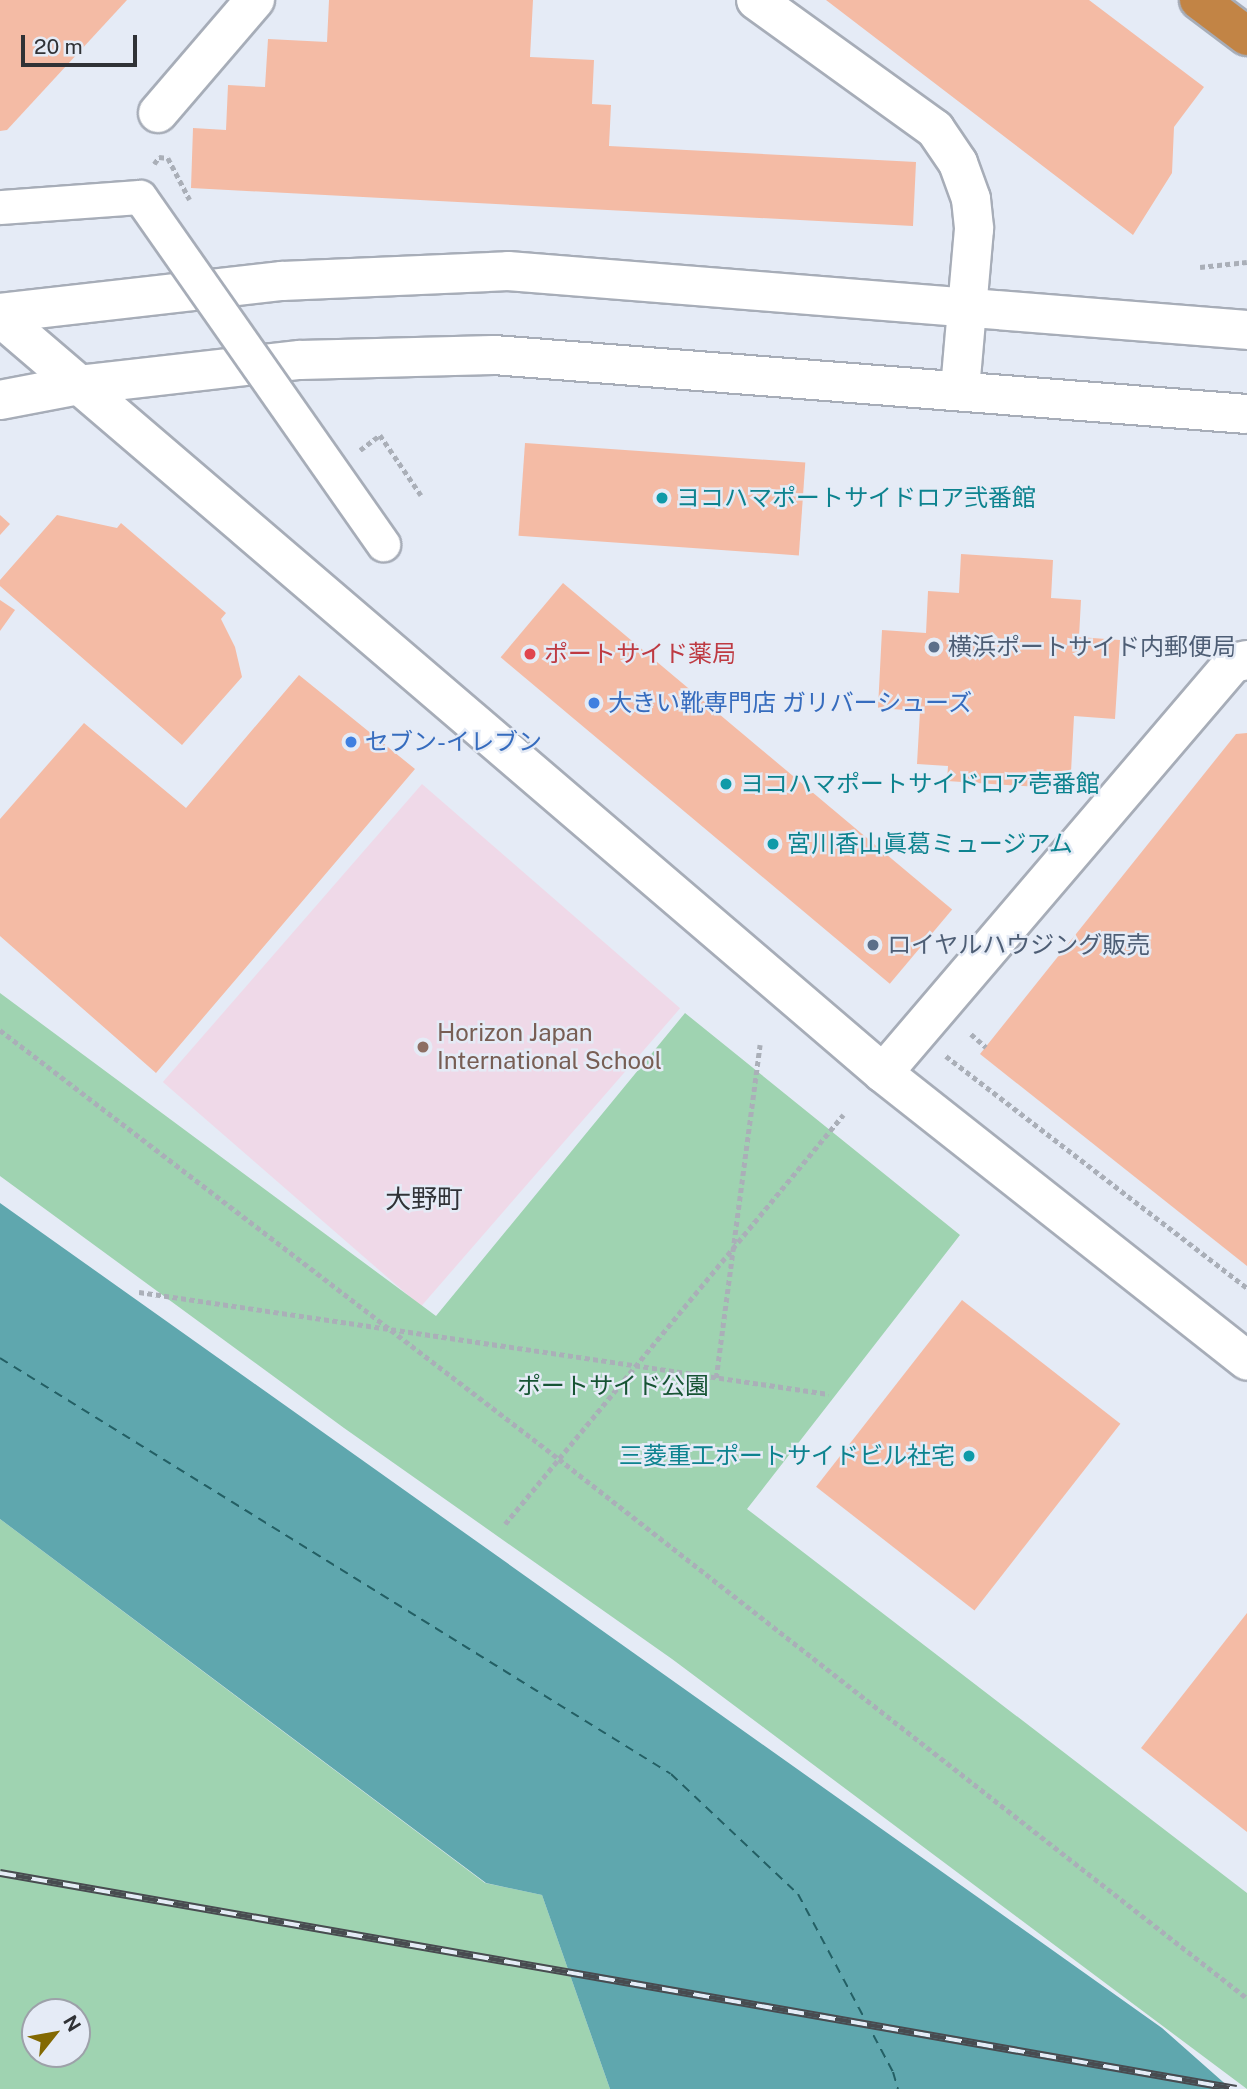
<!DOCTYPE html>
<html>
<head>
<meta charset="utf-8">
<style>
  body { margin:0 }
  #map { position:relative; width:1247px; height:2089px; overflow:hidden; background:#e5ebf6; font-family:"Public Sans","Noto Sans JP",sans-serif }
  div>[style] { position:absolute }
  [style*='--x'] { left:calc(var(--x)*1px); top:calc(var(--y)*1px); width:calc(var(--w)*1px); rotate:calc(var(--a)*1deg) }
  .education>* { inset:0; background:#efd9e8; transform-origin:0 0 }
  .green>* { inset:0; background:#9fd3b1 }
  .water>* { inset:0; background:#5fa7ae }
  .ferry>* { height:2px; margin-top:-1px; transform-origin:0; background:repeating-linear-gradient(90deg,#235f64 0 9px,transparent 0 16px) }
  .building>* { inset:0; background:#f4bba5; transform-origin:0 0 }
  .path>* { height:4.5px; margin-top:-2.25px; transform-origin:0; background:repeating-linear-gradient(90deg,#aaafb8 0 5px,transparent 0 8.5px) }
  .roads { filter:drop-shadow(2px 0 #a7adb8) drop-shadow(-2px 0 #a7adb8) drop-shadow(0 2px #a7adb8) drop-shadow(0 -2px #a7adb8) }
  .minor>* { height:38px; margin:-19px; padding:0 19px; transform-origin:19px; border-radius:19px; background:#fff }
  .tertiary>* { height:38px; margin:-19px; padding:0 19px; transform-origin:19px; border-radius:19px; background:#fff }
  .motorway>* { height:38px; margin:-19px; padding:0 19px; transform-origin:19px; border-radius:19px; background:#c28445 }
  .rail>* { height:8px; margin-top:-4px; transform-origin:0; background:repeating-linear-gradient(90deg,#e5ebf6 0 16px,#484b50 0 32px); box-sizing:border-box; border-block:2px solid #484b50 }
  .bridges { filter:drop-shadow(2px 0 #a7adb8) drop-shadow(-2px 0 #a7adb8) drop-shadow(0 2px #a7adb8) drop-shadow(0 -2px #a7adb8) }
  .pedestrian-bridge>* { height:33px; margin:-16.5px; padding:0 16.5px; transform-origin:16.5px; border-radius:16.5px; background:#fff }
  .dots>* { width:19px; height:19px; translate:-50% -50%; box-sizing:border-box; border:4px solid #e5ebf6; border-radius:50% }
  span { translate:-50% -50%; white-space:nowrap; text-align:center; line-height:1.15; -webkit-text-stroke:5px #e5ebf6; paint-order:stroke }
  .culture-label { font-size:24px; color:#0d838f }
  .left { translate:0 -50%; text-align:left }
  .right { translate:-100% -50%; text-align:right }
  .service-label { font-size:24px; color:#4e5e75 }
  .health-label { font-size:24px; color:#be3a42 }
  .shop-label { font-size:24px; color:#366cbe }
  .education-label { font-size:24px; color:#785e54 }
  .park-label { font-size:24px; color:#175434 }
  .neighbourhood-label { font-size:26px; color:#303236 }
  .north { position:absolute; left:21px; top:1998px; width:70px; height:70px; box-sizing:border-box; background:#e5ebf6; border:2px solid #9da1a9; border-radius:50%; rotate:59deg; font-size:19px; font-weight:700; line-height:28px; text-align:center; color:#303236 }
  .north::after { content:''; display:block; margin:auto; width:24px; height:32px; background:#836902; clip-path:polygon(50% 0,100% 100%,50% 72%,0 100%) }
  .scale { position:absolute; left:21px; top:35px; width:116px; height:32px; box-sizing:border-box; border:4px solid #303236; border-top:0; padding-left:9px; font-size:21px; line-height:24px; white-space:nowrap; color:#303236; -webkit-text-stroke:5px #e5ebf6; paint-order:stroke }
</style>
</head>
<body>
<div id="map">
  <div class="education">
    <div style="left:422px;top:784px;width:342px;height:395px;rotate:41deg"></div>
  </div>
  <div class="green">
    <div style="clip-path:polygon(0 993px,436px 1316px,685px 1013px,960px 1235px,747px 1509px,1247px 1893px,1247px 2089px,672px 1659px,344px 1428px,0 1176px)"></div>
    <div style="clip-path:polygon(evenodd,0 1519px,485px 1883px,542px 1895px,610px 2089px,0 2089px,0 1519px,35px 2012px,77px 2012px,77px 2054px,35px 2054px,35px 2012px)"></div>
  </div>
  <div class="water">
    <div style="clip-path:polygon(0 1203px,1162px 2028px,1231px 2089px,610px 2089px,542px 1895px,486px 1883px,0 1519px)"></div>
  </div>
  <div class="ferry">
    <div style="--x:0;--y:1358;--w:789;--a:31.8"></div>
    <div style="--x:671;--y:1774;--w:175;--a:43.4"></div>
    <div style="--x:798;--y:1894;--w:202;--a:61.9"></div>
    <div style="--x:893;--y:2072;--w:18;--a:74"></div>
  </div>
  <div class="building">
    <div style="clip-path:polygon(0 0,127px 0,7px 130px,0 131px)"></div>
    <div style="clip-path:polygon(329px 0,533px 0,530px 57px,594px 60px,592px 104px,611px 105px,609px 146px,916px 162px,913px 226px,191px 188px,193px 128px,226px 130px,228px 85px,265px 87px,268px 39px,327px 42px)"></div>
    <div style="clip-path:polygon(826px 0,1089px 0,1204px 87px,1174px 127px,1172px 173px,1133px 235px)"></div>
    <div style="left:525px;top:443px;width:281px;height:93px;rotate:4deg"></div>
    <div style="clip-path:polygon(0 515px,10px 524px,0 535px)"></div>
    <div style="clip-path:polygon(57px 515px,117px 528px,121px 523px,226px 613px,221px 619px,235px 647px,242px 677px,182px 745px,0 586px,0 580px)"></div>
    <div style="clip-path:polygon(961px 554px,1053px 560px,1051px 598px,1081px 600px,1079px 637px,1120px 640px,1115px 719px,1074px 716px,1071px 772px,1039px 771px,1038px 787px,947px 781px,948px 766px,917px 764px,920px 711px,878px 708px,882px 630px,926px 633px,928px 591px,959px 593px)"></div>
    <div style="left:563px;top:583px;width:508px;height:97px;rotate:40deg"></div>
    <div style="clip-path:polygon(0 600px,15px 610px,0 631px)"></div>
    <div style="clip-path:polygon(299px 675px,415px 769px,156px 1073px,0 936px,0 819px,84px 723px,186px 808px)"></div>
    <div style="clip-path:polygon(1247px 733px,1247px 1266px,980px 1054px,1236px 734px)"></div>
    <div style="left:962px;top:1300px;width:201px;height:237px;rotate:38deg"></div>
    <div style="clip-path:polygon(1247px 1613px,1247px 1832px,1141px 1748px)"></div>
  </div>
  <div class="path">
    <div style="--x:154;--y:164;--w:9;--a:-54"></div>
    <div style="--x:159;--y:157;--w:9;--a:6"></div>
    <div style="--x:168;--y:158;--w:47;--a:62.4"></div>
    <div style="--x:1200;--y:267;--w:47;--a:-6.1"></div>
    <div style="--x:360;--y:450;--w:25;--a:-37"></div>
    <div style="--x:380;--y:435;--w:73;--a:55.7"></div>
    <div style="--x:0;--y:1030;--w:705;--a:37.5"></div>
    <div style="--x:559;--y:1459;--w:874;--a:38.08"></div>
    <div style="--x:971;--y:1034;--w:20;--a:41"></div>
    <div style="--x:946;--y:1056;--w:380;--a:37.6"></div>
    <div style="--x:139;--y:1292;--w:697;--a:8.41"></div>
    <div style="--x:716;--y:1378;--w:336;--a:-82.5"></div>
    <div style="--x:505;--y:1524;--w:531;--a:-50.43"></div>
  </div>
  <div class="roads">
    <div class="minor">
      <div style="--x:756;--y:0;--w:221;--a:35.8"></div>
      <div style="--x:935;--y:129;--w:41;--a:55.9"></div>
      <div style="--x:958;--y:163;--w:38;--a:70"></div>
      <div style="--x:971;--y:199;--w:30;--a:84"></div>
      <div style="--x:974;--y:229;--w:162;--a:95"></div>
      <div style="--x:158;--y:113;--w:149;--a:-49.4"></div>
      <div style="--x:883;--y:1073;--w:539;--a:-49.51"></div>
      <div style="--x:1233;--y:663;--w:14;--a:-12"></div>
    </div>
    <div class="tertiary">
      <div style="--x:0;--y:313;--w:284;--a:-6.5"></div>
      <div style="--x:282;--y:281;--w:226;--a:-2.5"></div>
      <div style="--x:508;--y:271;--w:741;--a:4.56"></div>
      <div style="--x:0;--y:317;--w:1162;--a:40.57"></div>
      <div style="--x:883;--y:1073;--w:464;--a:38.3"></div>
      <div style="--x:0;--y:400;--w:80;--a:-10.8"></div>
      <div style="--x:79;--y:385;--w:222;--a:-6.5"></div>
      <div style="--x:300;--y:360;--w:194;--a:-1.5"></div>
      <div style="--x:494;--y:355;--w:755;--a:4.48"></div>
    </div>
    <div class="motorway">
      <div style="--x:1199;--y:0;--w:60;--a:36.9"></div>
    </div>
  </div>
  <div class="rail">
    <div style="--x:0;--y:1873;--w:1255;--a:9.91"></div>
  </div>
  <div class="bridges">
    <div class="pedestrian-bridge">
      <div style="--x:0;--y:207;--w:140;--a:-4.1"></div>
      <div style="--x:140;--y:197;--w:424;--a:55"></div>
    </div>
  </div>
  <div class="dots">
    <div style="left:662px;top:498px;background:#0f9aa8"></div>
    <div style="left:934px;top:647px;background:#5c6f8a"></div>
    <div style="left:530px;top:654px;background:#e0444e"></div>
    <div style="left:594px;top:703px;background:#3f7fe0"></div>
    <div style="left:351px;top:742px;background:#3f7fe0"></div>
    <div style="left:726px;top:784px;background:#0f9aa8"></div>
    <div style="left:773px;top:844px;background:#0f9aa8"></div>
    <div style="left:873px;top:945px;background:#5c6f8a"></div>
    <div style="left:423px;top:1047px;background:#8d6e63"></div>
    <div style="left:969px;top:1456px;background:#0f9aa8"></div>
  </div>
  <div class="culture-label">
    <span class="left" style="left:676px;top:498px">ヨコハマポートサイドロア弐番館</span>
    <span class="left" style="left:740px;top:784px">ヨコハマポートサイドロア壱番館</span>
    <span class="left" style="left:787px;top:844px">宮川香山眞葛ミュージアム</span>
    <span class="right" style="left:955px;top:1456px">三菱重工ポートサイドビル社宅</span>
  </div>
  <div class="service-label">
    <span class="left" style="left:948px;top:647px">横浜ポートサイド内郵便局</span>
    <span class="left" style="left:887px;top:945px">ロイヤルハウジング販売</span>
  </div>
  <div class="health-label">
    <span class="left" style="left:544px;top:654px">ポートサイド薬局</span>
  </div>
  <div class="shop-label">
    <span class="left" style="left:608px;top:703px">大きい靴専門店 ガリバーシューズ</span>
    <span class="left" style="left:365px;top:742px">セブン-イレブン</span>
  </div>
  <div class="education-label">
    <span class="left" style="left:437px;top:1047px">Horizon Japan<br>International School</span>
  </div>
  <div class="park-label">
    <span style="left:613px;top:1386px">ポートサイド公園</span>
  </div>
  <div class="neighbourhood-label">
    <span style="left:424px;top:1199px">大野町</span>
  </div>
  <div class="north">N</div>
  <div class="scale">20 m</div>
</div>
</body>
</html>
